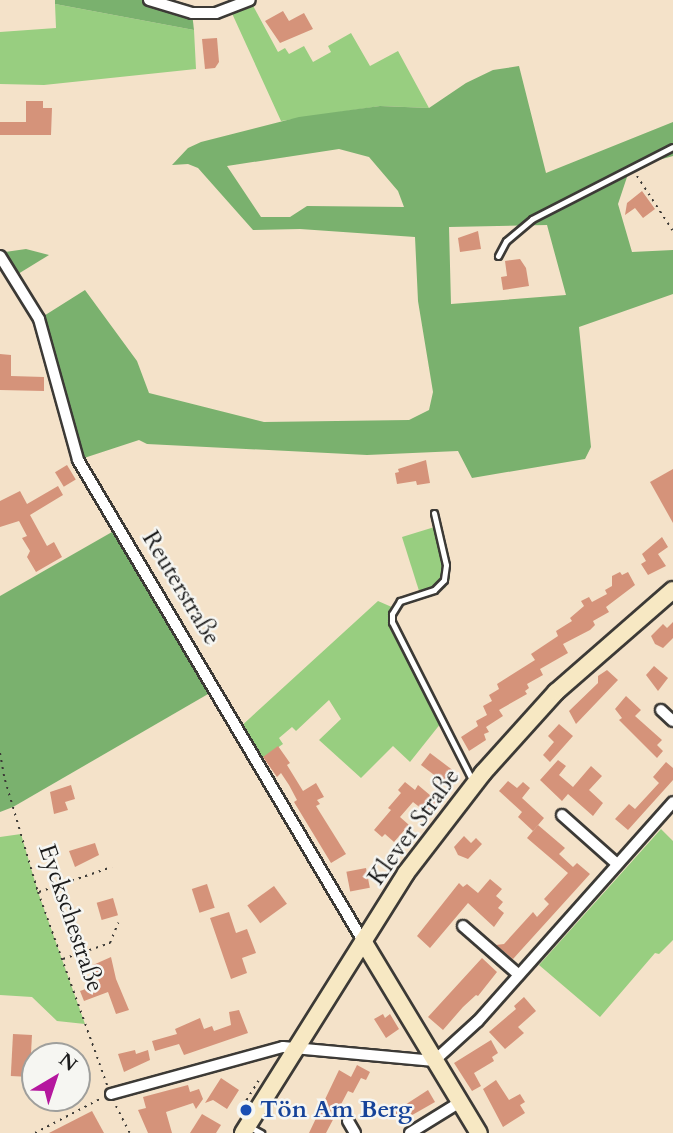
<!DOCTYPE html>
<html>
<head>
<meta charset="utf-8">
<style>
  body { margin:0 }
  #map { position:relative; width:673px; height:1133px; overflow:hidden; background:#f4e2c9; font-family:Cardo,serif }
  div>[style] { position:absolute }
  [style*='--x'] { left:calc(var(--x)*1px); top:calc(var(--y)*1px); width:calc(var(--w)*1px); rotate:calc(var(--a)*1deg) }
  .green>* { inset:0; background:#98ce80 }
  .forest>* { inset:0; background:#7ab16e }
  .building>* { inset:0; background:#d5937a; transform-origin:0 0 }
  .path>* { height:2px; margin-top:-1px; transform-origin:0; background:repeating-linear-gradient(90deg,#3c3a36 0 2px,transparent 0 7px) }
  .roads { filter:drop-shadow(2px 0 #3c3a36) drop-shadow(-2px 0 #3c3a36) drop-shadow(0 2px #3c3a36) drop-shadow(0 -2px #3c3a36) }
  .lane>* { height:5px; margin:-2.5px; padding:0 2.5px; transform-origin:2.5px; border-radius:2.5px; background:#fff }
  .street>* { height:10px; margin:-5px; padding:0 5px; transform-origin:5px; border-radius:5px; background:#fff }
  .secondary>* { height:16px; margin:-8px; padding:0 8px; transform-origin:8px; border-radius:8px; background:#f7e8c3 }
  .dots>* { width:19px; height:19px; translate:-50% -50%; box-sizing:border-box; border:4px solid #f6f6f2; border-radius:50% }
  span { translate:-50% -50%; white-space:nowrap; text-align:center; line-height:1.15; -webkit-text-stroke:5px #f6f6f2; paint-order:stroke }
  .street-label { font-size:24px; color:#1c1c1c }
  .transit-label { font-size:24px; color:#164399; font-weight:700 }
  .left { translate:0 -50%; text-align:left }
  .north { position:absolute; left:21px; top:1042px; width:70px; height:70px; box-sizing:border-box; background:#f6f6f2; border:2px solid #9f9f9c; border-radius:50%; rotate:39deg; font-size:19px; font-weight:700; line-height:28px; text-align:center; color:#1c1c1c }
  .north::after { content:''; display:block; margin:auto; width:24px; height:32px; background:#b5179e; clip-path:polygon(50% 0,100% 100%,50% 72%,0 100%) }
</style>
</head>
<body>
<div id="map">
  <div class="green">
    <div style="clip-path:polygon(250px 0,278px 52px,285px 48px,289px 54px,304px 46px,313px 62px,331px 52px,328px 46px,351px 33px,370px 66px,398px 51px,429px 108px,380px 106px,281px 121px,230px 9px)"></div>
    <div style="clip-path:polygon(55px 4px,194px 30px,196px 69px,44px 85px,0 84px,0 32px,56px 28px)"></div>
    <div style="clip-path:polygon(441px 525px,449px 557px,450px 579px,445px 588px,420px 594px,402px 537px)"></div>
    <div style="clip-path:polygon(378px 601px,394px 608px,392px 622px,441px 723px,410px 762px,393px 746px,361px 778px,319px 740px,341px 719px,329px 700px,296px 731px,292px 727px,279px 738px,283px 744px,257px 762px,238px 729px)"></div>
    <div style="clip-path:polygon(661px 829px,673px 841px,673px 940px,659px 954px,655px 953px,600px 1017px,539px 965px)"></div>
    <div style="clip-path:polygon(21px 834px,38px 892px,85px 1024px,57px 1021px,32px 997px,0 995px,0 837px)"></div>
  </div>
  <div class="forest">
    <div style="clip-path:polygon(55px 0,149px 0,192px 13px,194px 30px,55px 4px)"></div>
    <div style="clip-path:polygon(evenodd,519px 66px,546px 173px,673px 122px,673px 156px,630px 168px,618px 204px,632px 252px,673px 250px,673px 294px,579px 327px,591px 447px,585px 459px,472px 478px,458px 451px,367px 455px,147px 444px,139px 440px,78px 460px,39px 319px,85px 290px,137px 361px,149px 393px,264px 422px,409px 420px,429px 410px,433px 392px,418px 301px,415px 237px,300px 229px,253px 230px,198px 168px,188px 164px,172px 165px,188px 148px,201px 142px,299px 117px,380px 106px,429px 108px,466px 83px,493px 70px,519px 66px,339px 149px,369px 157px,398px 191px,404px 207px,307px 206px,290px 217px,261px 217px,227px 166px,339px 149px,519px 66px,547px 225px,566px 295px,451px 304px,449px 227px,547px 225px)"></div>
    <div style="clip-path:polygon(26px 249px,49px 255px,18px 274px,5px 252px)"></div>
    <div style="clip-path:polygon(119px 528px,215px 690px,13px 807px,0 812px,0 596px)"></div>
  </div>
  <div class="building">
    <div style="clip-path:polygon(283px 11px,289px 21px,304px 13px,313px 29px,280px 43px,265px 21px)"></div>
    <div style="clip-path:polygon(217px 38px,219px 62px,215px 68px,205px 69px,202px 39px)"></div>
    <div style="clip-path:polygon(26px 101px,43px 101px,43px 108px,52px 108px,51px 135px,0 135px,0 122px,26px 122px)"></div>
    <div style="clip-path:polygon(642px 191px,655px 209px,643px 218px,635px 208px,625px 215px,627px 203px)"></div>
    <div style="clip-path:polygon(478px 231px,481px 249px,460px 252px,458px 238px)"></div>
    <div style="clip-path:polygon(520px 259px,526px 268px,529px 286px,503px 290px,501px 277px,507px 276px,505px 261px)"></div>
    <div style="clip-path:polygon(0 354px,11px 355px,11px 376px,44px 377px,44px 391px,0 390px)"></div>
    <div style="clip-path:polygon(426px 460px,430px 483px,417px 485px,416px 481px,397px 484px,395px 473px,399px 472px,398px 469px)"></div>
    <div style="left:67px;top:465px;width:17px;height:14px;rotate:59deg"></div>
    <div style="clip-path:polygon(673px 469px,673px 523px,650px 482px)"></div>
    <div style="clip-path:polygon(58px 486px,63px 495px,30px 515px,47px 546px,54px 542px,62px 557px,36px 572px,27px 557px,30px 551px,22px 538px,27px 536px,19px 521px,0 527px,0 501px,20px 491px,27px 504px)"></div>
    <div style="clip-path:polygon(662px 537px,668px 547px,658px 554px,666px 566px,648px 575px,641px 564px,646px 561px,642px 554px)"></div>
    <div style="clip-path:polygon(620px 572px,622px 575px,628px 572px,635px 585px,606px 607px,609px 612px,593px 621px,595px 625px,590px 630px,563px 644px,568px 653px,540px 669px,543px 675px,527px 684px,529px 688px,525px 691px,527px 694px,499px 710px,503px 716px,486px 727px,489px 732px,484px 734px,486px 740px,469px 751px,461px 737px,478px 726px,476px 721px,487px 715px,483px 706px,492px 701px,489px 695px,499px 689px,497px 684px,535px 660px,531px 654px,558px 636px,556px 631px,572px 621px,570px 618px,584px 606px,581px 601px,589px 597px,592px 602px,607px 594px,605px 590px,612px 586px,612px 576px)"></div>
    <div style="clip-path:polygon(673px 622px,673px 638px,663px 648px,655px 644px,651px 636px,663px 624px,667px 628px)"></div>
    <div style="clip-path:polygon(654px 666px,668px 678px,658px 691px,646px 675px)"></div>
    <div style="clip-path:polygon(607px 670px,618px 680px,576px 724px,569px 711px,598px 683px,598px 676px)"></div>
    <div style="clip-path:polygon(626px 696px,641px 710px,635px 716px,662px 740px,657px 745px,663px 751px,657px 758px,619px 720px,622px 718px,615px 709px)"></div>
    <div style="clip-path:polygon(559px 724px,573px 736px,550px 762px,543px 755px,554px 742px,548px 736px)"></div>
    <div style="clip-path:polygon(278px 746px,290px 763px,287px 765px,303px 791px,316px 783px,324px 797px,317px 800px,320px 804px,316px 806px,346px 854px,331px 863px,294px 802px,297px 800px,289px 785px,281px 773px,277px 777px,263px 757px)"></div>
    <div style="left:430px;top:753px;width:36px;height:15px;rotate:37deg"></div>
    <div style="clip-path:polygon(558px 760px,566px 766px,559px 775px,573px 787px,591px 766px,602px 776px,589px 790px,603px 803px,593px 816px,568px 794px,562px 801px,540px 780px)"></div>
    <div style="clip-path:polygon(666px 762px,673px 768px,673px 780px,628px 830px,615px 819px,629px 804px,635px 809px,659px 783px,653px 777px)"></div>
    <div style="clip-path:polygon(508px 781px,517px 788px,523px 782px,530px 788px,522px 798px,544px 818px,533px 831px,518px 817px,522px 812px,499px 791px)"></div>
    <div style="clip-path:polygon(405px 782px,415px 790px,418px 785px,437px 801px,427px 813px,413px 802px,400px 817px,409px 825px,394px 842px,385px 834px,382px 837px,374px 830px,391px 810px,388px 808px,401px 793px,398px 790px)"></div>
    <div style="clip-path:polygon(71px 785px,75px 799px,65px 802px,68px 810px,54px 814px,50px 792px)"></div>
    <div style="clip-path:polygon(538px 825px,565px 848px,559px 854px,573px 867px,577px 863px,590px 874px,513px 959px,496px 945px,504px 944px,533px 912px,537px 917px,549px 904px,544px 899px,568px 873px,527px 838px)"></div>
    <div style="clip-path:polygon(464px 836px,471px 843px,476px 838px,482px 844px,468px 859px,458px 855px,454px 847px)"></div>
    <div style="clip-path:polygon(95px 843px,99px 855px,75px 867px,69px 851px)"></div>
    <div style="left:366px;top:868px;width:20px;height:20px;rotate:79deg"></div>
    <div style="clip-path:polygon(490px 879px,502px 889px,496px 896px,503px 902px,498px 908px,504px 913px,494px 927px,468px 903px,430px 948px,417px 936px,459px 883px,463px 887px,467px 884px,478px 893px)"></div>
    <div style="left:207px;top:884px;width:25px;height:16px;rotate:72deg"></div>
    <div style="left:274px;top:886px;width:22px;height:33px;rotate:54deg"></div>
    <div style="left:113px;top:898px;width:18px;height:17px;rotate:74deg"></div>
    <div style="clip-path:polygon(229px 912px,236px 933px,247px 929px,256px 953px,242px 958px,247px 973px,231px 979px,210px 918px)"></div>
    <div style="clip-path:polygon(111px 957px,116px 979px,129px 1010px,116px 1014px,108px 992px,84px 1001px,80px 991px,100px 984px,93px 965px)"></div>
    <div style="clip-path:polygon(482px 958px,497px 972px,478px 996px,476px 995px,463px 1007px,443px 1030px,428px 1017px)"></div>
    <div style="clip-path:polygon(524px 997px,536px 1011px,518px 1027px,524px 1033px,505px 1049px,489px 1032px,516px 1009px,514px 1006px)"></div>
    <div style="clip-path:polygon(239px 1010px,248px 1033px,184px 1055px,179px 1044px,155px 1051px,152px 1041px,177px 1034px,175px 1029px,200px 1018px,204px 1029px,212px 1026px,214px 1031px,231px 1025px,229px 1012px)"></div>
    <div style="clip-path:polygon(383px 1014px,385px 1018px,390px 1014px,399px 1029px,386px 1038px,374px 1019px)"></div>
    <div style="left:13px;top:1034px;width:19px;height:42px;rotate:3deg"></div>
    <div style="clip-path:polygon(491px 1040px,498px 1053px,492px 1057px,494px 1061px,474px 1073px,481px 1086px,472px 1091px,454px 1063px)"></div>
    <div style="clip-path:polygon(135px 1050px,136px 1054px,148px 1050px,150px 1060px,124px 1072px,118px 1054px)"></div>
    <div style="clip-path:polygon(357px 1065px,370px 1072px,366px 1080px,361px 1078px,353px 1093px,348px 1091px,326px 1133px,309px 1133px,339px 1070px,351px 1077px)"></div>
    <div style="clip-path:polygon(221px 1078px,239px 1090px,227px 1109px,213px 1100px,205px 1103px)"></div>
    <div style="clip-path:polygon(496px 1080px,509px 1100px,520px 1094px,525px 1102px,520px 1105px,525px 1113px,503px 1127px,483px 1089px)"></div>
    <div style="clip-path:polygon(188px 1085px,190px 1092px,199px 1089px,203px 1099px,196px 1109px,193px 1103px,166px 1112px,172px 1133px,148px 1133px,138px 1110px,146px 1108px,143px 1097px)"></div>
    <div style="clip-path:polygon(428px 1090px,435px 1102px,400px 1122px,394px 1112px)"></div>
    <div style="clip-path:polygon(92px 1111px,104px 1133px,49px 1133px)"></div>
    <div style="clip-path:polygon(202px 1114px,221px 1125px,216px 1133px,190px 1133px)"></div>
  </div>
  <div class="path">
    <div style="--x:637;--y:176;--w:66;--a:56.8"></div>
    <div style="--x:0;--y:753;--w:27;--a:80"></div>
    <div style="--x:5;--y:780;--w:117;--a:73.6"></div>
    <div style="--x:38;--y:892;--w:205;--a:70.3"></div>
    <div style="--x:39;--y:892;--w:77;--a:-18.9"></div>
    <div style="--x:63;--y:959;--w:50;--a:-18.8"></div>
    <div style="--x:110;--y:943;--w:22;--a:-68"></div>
    <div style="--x:116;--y:1106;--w:30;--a:63"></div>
    <div style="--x:239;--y:1112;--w:40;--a:-58"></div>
    <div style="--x:35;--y:1133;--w:73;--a:-27.6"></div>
  </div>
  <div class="roads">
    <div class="lane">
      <div style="--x:498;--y:256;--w:17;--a:-62"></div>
      <div style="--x:506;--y:241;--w:34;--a:-40"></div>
      <div style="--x:532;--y:219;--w:158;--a:-27.1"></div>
      <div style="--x:434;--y:513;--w:53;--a:77"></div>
      <div style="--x:446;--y:565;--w:15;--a:98"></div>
      <div style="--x:444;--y:580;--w:14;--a:135"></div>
      <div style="--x:434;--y:590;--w:36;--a:162"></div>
      <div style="--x:400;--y:601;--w:15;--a:122"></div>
      <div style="--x:392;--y:614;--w:8;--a:90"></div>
      <div style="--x:392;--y:622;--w:179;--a:63.1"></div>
      <div style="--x:250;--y:1127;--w:13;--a:29"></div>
    </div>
    <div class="street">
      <div style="--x:149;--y:0;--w:45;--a:16.8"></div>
      <div style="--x:192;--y:13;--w:24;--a:0"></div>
      <div style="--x:216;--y:13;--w:36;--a:-21"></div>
      <div style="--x:0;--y:256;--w:74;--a:58.2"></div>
      <div style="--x:39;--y:319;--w:146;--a:74.5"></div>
      <div style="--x:78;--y:460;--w:559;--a:59.35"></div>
      <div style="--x:661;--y:710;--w:16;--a:43"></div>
      <div style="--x:562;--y:815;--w:74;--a:41.7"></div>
      <div style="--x:463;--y:926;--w:74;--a:41.2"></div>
      <div style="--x:111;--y:1094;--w:178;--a:-15.3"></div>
      <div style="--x:283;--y:1047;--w:152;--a:5.3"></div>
      <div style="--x:434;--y:1061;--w:59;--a:-42.3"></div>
      <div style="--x:478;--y:1021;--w:293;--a:-48.3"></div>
      <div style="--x:348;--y:1121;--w:14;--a:60"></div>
      <div style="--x:410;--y:1133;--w:59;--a:-31.8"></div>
    </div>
    <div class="secondary">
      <div style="--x:363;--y:941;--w:224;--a:58.9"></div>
      <div style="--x:243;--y:1133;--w:307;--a:-57.9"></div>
      <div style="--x:406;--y:873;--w:126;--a:-52.4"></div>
      <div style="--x:483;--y:773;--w:109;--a:-48"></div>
      <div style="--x:556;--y:692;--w:155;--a:-41.1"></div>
    </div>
  </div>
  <div class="dots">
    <div style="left:246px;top:1110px;background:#1a4fb4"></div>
  </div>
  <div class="street-label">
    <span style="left:181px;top:588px;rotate:59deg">Reuterstraße</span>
    <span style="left:414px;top:827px;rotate:-54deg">Klever Straße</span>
    <span style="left:71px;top:918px;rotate:71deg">Eyckschestraße</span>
  </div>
  <div class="transit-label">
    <span class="left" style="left:260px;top:1110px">Tön Am Berg</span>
  </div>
  <div class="north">N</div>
</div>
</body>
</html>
